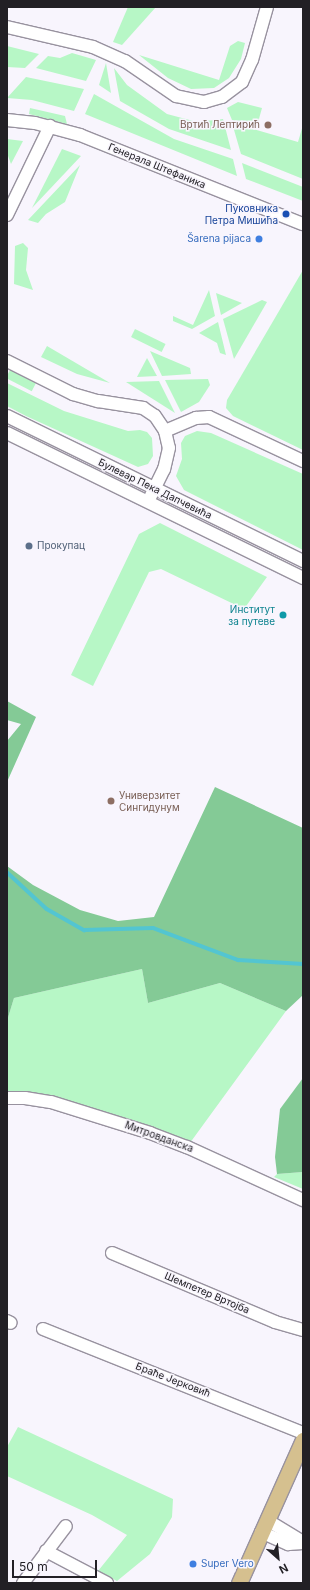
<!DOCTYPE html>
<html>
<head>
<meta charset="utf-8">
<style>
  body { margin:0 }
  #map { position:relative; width:310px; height:1590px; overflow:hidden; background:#f8f5fd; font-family:Inter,sans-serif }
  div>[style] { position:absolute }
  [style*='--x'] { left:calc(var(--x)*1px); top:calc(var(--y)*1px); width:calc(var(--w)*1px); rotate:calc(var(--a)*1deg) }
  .green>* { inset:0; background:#b7f7c6; transform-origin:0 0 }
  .forest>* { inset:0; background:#84ca96 }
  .stream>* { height:3.5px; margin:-1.75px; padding:0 1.75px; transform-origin:1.75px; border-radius:1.75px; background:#53c5d1 }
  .roads { filter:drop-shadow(1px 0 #98929f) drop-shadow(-1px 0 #98929f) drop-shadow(0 1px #98929f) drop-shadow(0 -1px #98929f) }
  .minor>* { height:12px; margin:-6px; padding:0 6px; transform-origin:6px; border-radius:6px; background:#fff }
  .major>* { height:15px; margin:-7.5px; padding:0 7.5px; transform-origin:7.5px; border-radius:7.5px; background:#d5c08f }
  .dots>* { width:11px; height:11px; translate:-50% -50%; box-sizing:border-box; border:2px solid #f8f5fd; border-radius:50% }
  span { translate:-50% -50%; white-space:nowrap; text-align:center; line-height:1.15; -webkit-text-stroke:3px #f8f5fd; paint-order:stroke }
  .education-label { font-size:10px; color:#785e54 }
  .right { translate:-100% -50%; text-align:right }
  .left { translate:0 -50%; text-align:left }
  .street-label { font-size:10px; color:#222025 }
  .transit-label { font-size:10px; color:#164399 }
  .shop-label { font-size:10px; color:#366cbe }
  .service-label { font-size:10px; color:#4e5e75 }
  .culture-label { font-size:10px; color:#0d838f }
  .frame { position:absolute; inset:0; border:8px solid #222025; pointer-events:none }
  .north { position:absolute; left:258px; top:1538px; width:40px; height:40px; -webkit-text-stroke:3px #f8f5fd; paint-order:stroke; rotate:153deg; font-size:11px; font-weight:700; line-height:16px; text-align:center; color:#222025 }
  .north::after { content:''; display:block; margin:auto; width:14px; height:18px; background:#222025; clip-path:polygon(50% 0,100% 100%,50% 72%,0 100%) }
  .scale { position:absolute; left:12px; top:1560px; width:85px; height:18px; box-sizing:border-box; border:2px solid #222025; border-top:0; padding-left:5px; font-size:12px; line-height:14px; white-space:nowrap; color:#222025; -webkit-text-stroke:3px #f8f5fd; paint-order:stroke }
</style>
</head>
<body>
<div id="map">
  <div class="green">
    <div style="clip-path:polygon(128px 7px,156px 7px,122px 45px,113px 42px)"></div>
    <div style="clip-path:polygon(238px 41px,245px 43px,241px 59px,229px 78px,214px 88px,191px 89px,168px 78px,139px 55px,219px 80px,230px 46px)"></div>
    <div style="clip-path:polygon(7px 46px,39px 54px,25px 68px,7px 67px)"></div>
    <div style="clip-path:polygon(72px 53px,96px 60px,86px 81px,36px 68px,48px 56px,60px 58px)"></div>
    <div style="clip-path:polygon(106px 63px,111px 93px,99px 85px)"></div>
    <div style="clip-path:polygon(114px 68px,127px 85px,167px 114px,197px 122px,223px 119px,231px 150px,169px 129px,120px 101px)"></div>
    <div style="clip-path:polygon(26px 77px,84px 89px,74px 111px,32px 100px,7px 98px)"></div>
    <div style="clip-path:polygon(94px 94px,174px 139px,233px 159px,237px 176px,85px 114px)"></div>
    <div style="clip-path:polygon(238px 102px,262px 108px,257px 126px,232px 120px,227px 108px)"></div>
    <div style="clip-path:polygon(30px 108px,65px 116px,67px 124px,29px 114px)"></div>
    <div style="clip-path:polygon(232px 123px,298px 142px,303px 125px,303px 179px,241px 154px)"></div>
    <div style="clip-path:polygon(7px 139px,23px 141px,11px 164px,7px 153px)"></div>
    <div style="clip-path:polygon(62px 149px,81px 156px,32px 208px)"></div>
    <div style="clip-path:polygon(242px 163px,303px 187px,303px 201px,246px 179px)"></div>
    <div style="clip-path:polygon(80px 165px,65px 202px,46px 214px,38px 223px,28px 220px)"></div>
    <div style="clip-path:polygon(23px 243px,28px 248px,26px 270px,33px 290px,14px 284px,15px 246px)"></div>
    <div style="clip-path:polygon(303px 270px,303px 450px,233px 416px,226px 408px,227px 400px)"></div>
    <div style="clip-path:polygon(209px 290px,215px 316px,192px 329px,173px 321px,173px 316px,193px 325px)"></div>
    <div style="clip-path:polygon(216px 293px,242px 303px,221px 315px)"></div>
    <div style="clip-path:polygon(262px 300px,267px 302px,234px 359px,223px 319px)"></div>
    <div style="clip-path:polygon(218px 322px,226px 355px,220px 353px,217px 343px,199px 333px)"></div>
    <div style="left:135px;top:329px;width:34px;height:9px;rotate:26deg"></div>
    <div style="clip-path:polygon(47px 346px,110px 383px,77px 374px,41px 357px)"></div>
    <div style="clip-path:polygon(150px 351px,190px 368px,191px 374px,162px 376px)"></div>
    <div style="clip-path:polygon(147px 358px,157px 376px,137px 377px)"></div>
    <div style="left:10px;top:370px;width:29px;height:9px;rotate:27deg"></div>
    <div style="clip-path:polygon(208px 379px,210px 385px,199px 402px,181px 412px,165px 380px)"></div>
    <div style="clip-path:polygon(159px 381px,175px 413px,126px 382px)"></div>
    <div style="clip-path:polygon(7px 383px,64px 411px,128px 431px,140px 430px,147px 432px,152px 438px,153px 456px,148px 464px,138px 467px,26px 416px,7px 406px)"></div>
    <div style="clip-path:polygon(197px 431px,211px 433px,303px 474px,303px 550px,184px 490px,176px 476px,182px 459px,181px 443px,185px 436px)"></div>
    <div style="clip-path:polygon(160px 523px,267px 577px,244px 609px,161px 569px,149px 572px,93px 686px,71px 675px,139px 534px)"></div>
    <div style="clip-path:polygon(142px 969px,148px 1003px,220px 983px,286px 1011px,187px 1147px,115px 1122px,7px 1098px,7px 1021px,14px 998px)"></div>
    <div style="clip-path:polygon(303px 1172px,303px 1189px,274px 1177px,277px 1174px)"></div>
    <div style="clip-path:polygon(18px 1427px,173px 1499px,172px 1517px,150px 1554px,117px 1581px,98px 1571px,127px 1535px,92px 1515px,7px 1476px,7px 1447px)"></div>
  </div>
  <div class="forest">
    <div style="clip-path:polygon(7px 701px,36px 717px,7px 782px,7px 741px,21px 724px,7px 720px)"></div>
    <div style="clip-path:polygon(215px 787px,303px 828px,303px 995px,286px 1011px,220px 983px,148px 1003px,142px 969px,14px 998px,7px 1021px,7px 866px,33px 885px,80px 910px,118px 921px,154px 917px)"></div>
    <div style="clip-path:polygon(303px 1078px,303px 1172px,277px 1174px,275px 1157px,280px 1109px)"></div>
  </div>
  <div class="stream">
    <div style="--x:7;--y:872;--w:54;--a:42.8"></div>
    <div style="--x:47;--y:909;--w:43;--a:29.6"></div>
    <div style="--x:84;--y:930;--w:69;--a:-1.7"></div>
    <div style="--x:153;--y:928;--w:91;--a:20.6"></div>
    <div style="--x:238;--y:960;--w:65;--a:3.5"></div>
  </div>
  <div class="roads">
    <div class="minor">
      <div style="--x:7;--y:27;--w:88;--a:13.1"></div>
      <div style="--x:93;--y:47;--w:35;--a:24"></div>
      <div style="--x:125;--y:61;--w:62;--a:34.5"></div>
      <div style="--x:176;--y:96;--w:29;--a:12"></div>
      <div style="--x:204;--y:102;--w:19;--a:-16"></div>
      <div style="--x:222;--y:97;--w:25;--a:-37"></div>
      <div style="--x:242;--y:82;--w:24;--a:-66"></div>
      <div style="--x:252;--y:60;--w:55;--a:-74.2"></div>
      <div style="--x:7;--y:120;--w:28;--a:6"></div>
      <div style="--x:35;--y:123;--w:47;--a:14.9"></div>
      <div style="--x:80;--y:135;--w:240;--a:21.8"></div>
      <div style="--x:7;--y:215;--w:99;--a:-64.2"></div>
      <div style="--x:7;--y:361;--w:74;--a:26.6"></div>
      <div style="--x:73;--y:394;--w:26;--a:16"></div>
      <div style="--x:98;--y:401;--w:46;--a:8.8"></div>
      <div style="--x:143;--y:408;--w:14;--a:34"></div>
      <div style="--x:155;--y:416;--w:18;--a:56"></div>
      <div style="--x:165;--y:431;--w:17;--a:77"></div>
      <div style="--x:169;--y:448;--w:22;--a:103"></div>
      <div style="--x:164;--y:469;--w:30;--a:116"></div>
      <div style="--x:7;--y:416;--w:330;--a:26.1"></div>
      <div style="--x:165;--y:431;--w:34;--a:-23"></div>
      <div style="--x:196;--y:418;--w:13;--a:-4"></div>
      <div style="--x:209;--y:417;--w:104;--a:25.1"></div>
      <div style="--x:7;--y:433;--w:330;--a:26.1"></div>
      <div style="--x:7;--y:1098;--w:18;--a:0"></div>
      <div style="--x:25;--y:1098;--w:26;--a:9"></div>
      <div style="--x:51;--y:1102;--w:104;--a:17.4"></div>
      <div style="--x:150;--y:1133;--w:40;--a:21"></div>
      <div style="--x:187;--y:1147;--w:128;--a:24.6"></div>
      <div style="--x:112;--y:1253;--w:177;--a:22.9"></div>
      <div style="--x:275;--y:1322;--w:29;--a:16"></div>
      <div style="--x:7;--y:1321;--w:4;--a:27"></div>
      <div style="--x:43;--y:1329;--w:280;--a:21.8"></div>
      <div style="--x:267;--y:1520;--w:42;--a:31.4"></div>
      <div style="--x:261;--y:1532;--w:30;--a:24"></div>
      <div style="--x:288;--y:1544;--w:15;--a:-4"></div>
      <div style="--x:46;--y:1551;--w:69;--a:27.7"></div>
      <div style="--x:23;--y:1583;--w:71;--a:-53"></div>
    </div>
    <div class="major">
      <div style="--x:239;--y:1583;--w:157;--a:-65.9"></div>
    </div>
  </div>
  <div class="dots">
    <div style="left:268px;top:125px;background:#8d6e63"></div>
    <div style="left:286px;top:214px;background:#1a4fb4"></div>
    <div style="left:259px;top:239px;background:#3f7fe0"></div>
    <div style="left:29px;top:546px;background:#5c6f8a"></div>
    <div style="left:283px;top:615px;background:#0f9aa8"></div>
    <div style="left:111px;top:801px;background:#8d6e63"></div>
    <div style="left:193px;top:1564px;background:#3f7fe0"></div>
  </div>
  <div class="education-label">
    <span class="right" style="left:260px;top:125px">Вртић Лептирић</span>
    <span class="left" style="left:119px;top:801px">Универзитет<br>Сингидунум</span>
  </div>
  <div class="street-label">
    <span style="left:157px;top:166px;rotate:22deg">Генерала Штефаника</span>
    <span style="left:155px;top:489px;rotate:26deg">Булевар Пека Дапчевића</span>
    <span style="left:159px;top:1137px;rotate:20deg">Митровданска</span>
    <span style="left:207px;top:1293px;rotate:23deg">Шемпетер Вртојба</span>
    <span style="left:173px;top:1380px;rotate:21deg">Браће Јерковић</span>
  </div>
  <div class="transit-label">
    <span class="right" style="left:278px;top:214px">Пуковника<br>Петра Мишића</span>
  </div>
  <div class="shop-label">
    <span class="right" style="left:251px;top:239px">Šarena pijaca</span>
    <span class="left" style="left:201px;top:1564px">Super Vero</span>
  </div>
  <div class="service-label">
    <span class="left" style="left:37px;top:546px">Прокупац</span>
  </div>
  <div class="culture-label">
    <span class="right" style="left:275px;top:615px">Институт<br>за путеве</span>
  </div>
  <div class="frame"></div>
  <div class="north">N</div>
  <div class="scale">50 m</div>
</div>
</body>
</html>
